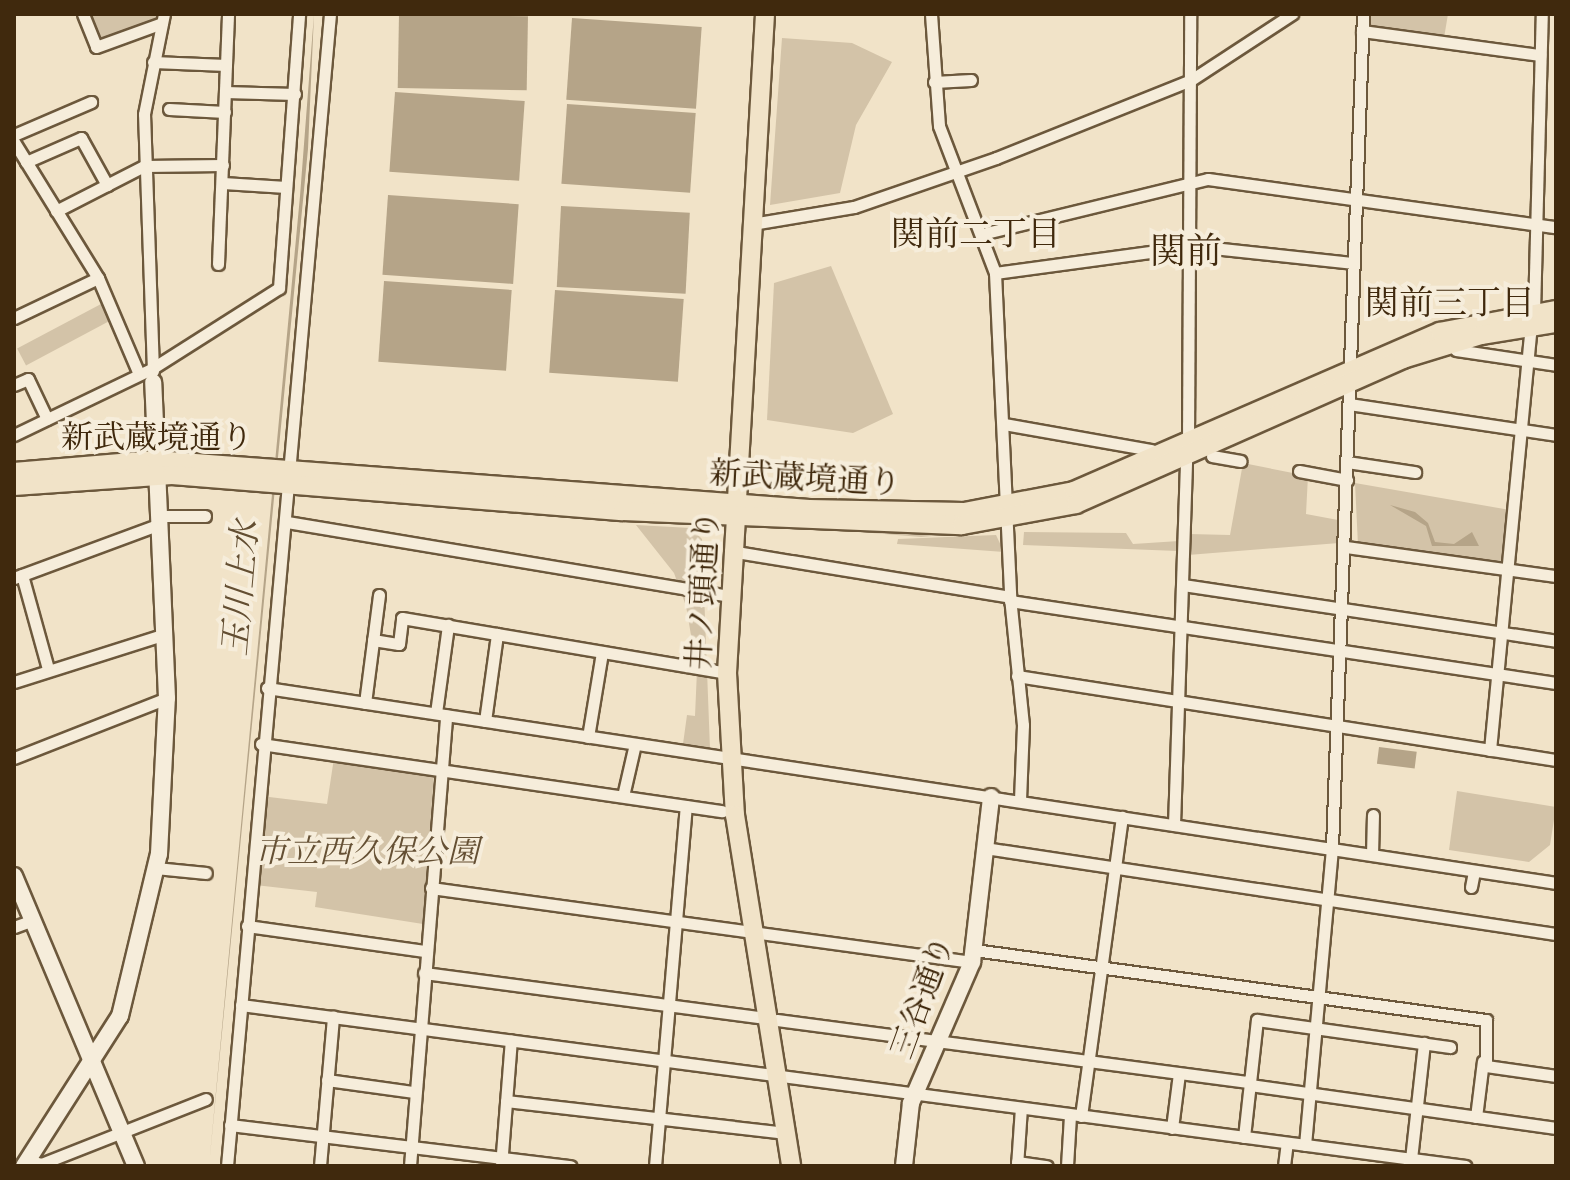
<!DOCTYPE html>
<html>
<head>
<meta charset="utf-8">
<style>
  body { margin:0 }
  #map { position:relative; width:1570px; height:1180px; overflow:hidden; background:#f1e3c8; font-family:"EB Garamond","Noto Serif JP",serif }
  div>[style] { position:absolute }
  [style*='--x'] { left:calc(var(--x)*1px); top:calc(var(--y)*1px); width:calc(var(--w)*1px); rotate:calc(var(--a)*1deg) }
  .green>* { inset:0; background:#d3c3a8; transform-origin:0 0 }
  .water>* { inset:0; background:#b5a488; transform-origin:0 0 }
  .roads { filter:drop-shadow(2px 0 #6c583c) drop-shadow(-2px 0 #6c583c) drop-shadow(0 2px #6c583c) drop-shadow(0 -2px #6c583c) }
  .street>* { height:11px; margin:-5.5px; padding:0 5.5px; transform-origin:5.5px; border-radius:5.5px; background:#f6eddb }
  .secondary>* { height:16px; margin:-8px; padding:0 8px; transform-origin:8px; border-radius:8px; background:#f6eddb }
  .primary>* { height:18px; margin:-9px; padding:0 9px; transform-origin:9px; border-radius:9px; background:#f1e3c8 }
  span { translate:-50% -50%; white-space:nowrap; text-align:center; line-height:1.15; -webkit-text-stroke:8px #f6eddb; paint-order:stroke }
  .street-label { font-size:32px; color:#40290d }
  .park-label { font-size:32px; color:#655034; font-style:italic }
  .neighbourhood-label { font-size:34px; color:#40290d }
  .water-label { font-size:34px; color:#634e32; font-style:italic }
  .quarter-label { font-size:36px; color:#40290d }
  .frame { position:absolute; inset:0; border:16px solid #40290d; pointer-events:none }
</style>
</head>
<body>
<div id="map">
  <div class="green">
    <div style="clip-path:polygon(87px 14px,155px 14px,158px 20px,97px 41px)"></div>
    <div style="clip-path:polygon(1369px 14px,1448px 14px,1444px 38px,1369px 27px)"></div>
    <div style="clip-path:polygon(782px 38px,852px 43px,892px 62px,856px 125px,840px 193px,770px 205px)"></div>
    <div style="clip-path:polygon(831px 266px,893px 414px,853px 433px,767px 420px,774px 283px)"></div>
    <div style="left:101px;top:304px;width:19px;height:95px;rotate:62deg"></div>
    <div style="clip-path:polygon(1243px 463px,1308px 476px,1306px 514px,1338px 520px,1339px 543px,1188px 555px,1189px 534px,1230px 535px)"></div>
    <div style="clip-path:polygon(1355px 483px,1510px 510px,1503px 564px,1358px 545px)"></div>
    <div style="clip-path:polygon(762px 524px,893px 532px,989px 531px,921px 537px)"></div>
    <div style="clip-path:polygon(636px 525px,691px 528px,702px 539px,710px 749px,683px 744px,687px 715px,695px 716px,697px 670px,686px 606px,674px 573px)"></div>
    <div style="clip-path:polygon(1024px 532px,1126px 533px,1133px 544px,1179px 541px,1178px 551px,1023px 545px)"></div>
    <div style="clip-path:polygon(996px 535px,1004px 552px,897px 544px,898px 539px)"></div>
    <div style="clip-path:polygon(334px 758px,434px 773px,423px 924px,315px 907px,317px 892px,255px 885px,261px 796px,327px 804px)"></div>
    <div style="clip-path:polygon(1457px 791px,1556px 807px,1550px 845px,1529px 862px,1449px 850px)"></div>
  </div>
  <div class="water">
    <div style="clip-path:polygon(314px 14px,308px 149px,209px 1166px,300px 196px)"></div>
    <div style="left:399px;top:14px;width:129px;height:74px;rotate:1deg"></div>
    <div style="left:572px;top:18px;width:130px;height:82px;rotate:4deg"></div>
    <div style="left:395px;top:92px;width:130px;height:80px;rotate:4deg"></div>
    <div style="left:567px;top:104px;width:129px;height:80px;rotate:4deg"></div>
    <div style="left:388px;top:195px;width:131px;height:80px;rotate:4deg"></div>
    <div style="left:561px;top:206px;width:129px;height:81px;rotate:3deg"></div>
    <div style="left:384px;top:281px;width:128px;height:81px;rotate:4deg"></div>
    <div style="left:555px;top:290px;width:129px;height:83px;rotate:4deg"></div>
    <div style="clip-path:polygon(1390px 505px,1415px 512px,1428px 523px,1435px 542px,1454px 544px,1472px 532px,1479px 546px,1432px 546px,1426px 526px)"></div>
    <div style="left:1379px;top:747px;width:38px;height:17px;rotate:7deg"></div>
  </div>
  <div class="roads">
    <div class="street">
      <div style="--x:83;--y:14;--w:35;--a:68"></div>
      <div style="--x:96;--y:47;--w:70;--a:-20"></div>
      <div style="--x:931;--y:14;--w:112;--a:85.9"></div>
      <div style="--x:939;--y:126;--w:157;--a:69.1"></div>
      <div style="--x:995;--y:273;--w:324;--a:87.3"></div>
      <div style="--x:1010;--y:597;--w:129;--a:84.2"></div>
      <div style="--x:1023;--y:725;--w:75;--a:92.3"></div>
      <div style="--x:1362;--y:31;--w:180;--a:7.7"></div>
      <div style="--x:153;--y:62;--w:73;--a:2.4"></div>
      <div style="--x:934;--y:82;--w:37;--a:-3"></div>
      <div style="--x:225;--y:92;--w:70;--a:1.6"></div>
      <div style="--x:169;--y:109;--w:56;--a:3.1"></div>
      <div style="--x:14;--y:135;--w:84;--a:-23.2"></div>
      <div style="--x:14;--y:142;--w:160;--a:58.3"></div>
      <div style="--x:98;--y:278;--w:104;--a:66.9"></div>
      <div style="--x:26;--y:162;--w:60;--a:-23.6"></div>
      <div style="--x:81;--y:138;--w:54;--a:61"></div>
      <div style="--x:223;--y:183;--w:63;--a:3.6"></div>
      <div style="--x:56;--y:211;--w:99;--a:-27.1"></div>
      <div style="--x:144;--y:166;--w:79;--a:-0.7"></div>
      <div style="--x:752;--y:224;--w:103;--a:-9.5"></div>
      <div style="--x:854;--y:207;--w:150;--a:-19"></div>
      <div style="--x:996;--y:158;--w:210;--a:-21.8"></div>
      <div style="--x:1191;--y:80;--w:121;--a:-33.2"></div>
      <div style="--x:986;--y:233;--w:228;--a:-13.7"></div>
      <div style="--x:1208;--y:179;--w:351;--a:7.9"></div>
      <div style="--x:218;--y:264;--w:250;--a:-87.7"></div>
      <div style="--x:995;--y:273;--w:201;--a:-7.7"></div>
      <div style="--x:1194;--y:246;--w:161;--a:6.1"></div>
      <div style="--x:1534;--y:312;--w:298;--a:-88.5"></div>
      <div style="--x:14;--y:318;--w:93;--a:-25.5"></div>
      <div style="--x:1456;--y:350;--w:101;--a:8.5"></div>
      <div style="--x:153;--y:371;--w:257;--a:-92"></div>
      <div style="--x:144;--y:114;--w:102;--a:-78.7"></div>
      <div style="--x:14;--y:385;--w:15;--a:-23"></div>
      <div style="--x:28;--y:379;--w:44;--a:64.6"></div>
      <div style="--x:1349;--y:404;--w:209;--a:8.5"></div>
      <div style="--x:1004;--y:424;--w:150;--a:10"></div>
      <div style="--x:14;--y:435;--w:154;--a:-25.7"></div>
      <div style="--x:153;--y:368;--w:149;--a:-32.4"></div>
      <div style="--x:279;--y:288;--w:275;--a:-85.8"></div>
      <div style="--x:1188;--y:442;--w:428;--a:-89.7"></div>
      <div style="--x:1212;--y:456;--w:29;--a:10"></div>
      <div style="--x:1347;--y:462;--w:69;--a:8.4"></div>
      <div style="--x:1299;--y:471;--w:49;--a:10.6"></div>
      <div style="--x:159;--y:516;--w:46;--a:0"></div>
      <div style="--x:287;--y:522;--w:448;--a:9.5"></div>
      <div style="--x:1346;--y:547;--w:212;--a:7.9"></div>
      <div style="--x:730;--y:551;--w:284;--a:9.3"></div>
      <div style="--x:22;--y:575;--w:98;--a:74.5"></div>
      <div style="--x:14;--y:578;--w:156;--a:-20.3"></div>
      <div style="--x:1183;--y:585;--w:377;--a:8.5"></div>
      <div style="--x:1010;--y:601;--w:552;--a:8.54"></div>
      <div style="--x:373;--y:640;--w:26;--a:9"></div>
      <div style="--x:399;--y:644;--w:26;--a:-83"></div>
      <div style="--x:402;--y:618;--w:330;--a:9.6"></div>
      <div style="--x:1017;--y:676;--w:546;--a:8.86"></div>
      <div style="--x:14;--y:682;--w:158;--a:-17.6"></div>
      <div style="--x:267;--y:688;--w:1304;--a:8.6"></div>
      <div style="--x:365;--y:703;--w:109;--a:-82.6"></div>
      <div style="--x:436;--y:713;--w:89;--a:-82.2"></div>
      <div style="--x:485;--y:721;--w:88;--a:-82.1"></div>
      <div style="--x:588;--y:737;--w:86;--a:-80.6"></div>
      <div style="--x:261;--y:744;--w:466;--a:8.3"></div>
      <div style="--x:1490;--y:750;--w:426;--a:-84.5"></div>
      <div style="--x:14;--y:758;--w:164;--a:-21.4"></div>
      <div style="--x:623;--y:796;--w:53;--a:-77"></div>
      <div style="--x:1174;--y:825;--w:368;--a:-88.1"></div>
      <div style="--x:985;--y:848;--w:577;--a:8.57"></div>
      <div style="--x:1372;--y:855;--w:40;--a:-88.6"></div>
      <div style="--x:156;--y:868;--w:50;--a:5.7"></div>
      <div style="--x:1471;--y:887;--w:16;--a:-79"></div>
      <div style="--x:431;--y:888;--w:546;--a:7.79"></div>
      <div style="--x:247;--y:926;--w:181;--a:8"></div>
      <div style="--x:14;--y:927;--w:20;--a:-20"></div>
      <div style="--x:974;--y:950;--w:517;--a:7.79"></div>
      <div style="--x:1486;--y:1020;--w:46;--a:90"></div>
      <div style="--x:1486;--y:1066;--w:71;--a:8.1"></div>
      <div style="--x:424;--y:973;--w:337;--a:7.5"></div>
      <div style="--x:241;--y:1005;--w:1235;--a:7.49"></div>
      <div style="--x:777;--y:1020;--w:477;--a:7.5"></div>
      <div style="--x:327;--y:1080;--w:88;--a:7.9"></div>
      <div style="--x:1250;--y:1085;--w:309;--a:8"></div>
      <div style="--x:506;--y:1101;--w:282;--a:6.5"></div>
      <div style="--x:1081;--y:1116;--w:302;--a:-82.2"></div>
      <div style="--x:1476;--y:1117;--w:56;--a:-82.9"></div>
      <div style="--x:230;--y:1125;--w:343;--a:6.9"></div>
      <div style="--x:1172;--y:1128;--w:55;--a:-82.7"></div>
      <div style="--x:1244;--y:1137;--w:118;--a:-83.7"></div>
      <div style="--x:1257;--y:1020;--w:195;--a:8"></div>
      <div style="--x:1305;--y:1145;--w:299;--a:-84.8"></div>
      <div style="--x:1332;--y:847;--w:834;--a:-87.87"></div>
      <div style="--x:1411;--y:1159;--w:117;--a:-83.6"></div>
      <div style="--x:27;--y:1160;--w:15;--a:16"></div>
      <div style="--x:41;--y:1164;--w:177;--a:-21.5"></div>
      <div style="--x:1017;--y:1162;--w:30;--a:8"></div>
      <div style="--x:227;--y:1166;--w:1157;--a:-84.89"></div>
      <div style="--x:320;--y:1166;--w:150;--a:-85"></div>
      <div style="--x:410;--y:1166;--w:452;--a:-85.4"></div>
      <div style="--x:501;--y:1166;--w:126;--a:-85.5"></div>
      <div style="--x:655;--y:1166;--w:361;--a:-85.1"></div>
      <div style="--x:1017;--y:1166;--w:58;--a:-86.1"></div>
      <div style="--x:1067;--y:1166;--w:51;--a:-86.6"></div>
      <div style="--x:1284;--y:1166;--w:23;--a:-83"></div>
    </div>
    <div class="secondary">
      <div style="--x:14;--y:876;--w:315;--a:67.2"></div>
      <div style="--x:24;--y:1166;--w:178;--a:-57.4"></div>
      <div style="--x:120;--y:1016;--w:167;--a:-76.5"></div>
      <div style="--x:159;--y:854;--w:156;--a:-87.1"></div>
      <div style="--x:167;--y:698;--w:316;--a:-92.5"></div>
      <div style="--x:904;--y:1166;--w:63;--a:-83.7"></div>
      <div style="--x:911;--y:1103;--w:154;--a:-66.6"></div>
      <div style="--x:972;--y:962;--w:166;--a:-83.4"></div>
    </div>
    <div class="primary">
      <div style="--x:765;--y:14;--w:660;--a:93.3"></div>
      <div style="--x:727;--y:673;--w:142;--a:86.8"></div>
      <div style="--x:735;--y:815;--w:355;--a:80.9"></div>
      <div style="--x:14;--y:472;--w:142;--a:-4.9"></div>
      <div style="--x:155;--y:460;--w:656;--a:4.28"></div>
      <div style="--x:809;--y:509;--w:155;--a:1.1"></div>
      <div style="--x:964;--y:512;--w:112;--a:-10.8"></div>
      <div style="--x:1074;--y:491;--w:399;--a:-23.5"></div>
      <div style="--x:1440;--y:332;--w:118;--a:-10.7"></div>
      <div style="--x:14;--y:486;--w:158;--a:-4"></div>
      <div style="--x:172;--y:475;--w:452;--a:4.6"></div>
      <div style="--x:623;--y:511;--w:339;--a:2.4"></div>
      <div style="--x:962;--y:525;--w:116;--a:-10.4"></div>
      <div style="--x:1076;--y:504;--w:358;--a:-23.9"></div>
      <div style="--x:1403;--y:359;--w:82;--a:-17.1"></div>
      <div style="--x:1481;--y:335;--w:76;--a:-9.1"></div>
    </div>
  </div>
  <div class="street-label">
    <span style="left:157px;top:437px">新武蔵境通り</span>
    <span style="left:805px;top:478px;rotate:3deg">新武蔵境通り</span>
    <span style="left:703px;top:590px;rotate:-87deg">井ノ頭通り</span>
    <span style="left:922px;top:997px;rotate:-70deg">三谷通り</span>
  </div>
  <div class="park-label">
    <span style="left:367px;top:851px">市立西久保公園</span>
  </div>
  <div class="neighbourhood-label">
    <span style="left:976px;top:234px">関前二丁目</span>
    <span style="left:1450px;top:303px">関前三丁目</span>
  </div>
  <div class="water-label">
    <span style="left:240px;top:588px;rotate:-85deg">玉川上水</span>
  </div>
  <div class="quarter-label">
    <span style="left:1186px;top:251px">関前</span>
  </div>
  <div class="frame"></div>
</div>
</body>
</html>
